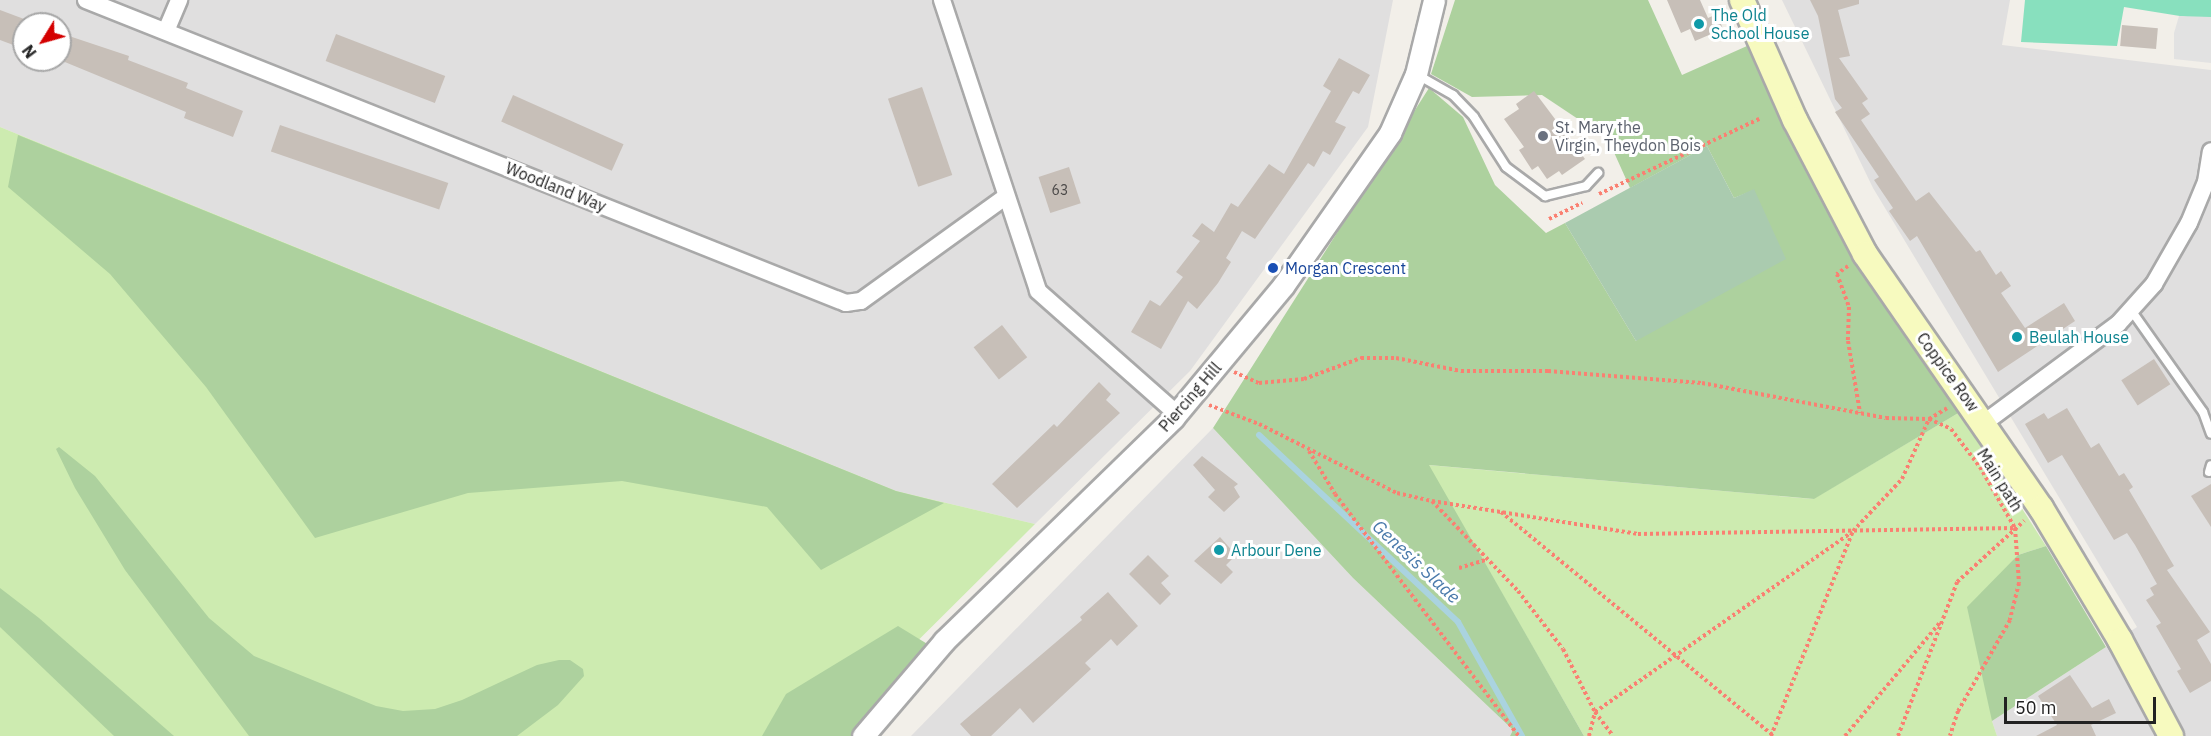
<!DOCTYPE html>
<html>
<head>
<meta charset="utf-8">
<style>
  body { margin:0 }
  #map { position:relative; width:2211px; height:736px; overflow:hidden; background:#f2efe9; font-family:"IBM Plex Sans",sans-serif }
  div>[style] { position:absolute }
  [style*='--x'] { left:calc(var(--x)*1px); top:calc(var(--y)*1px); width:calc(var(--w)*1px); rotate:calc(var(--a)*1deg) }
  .residential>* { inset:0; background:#e0dfdf }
  .grass>* { inset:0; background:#cdebb0 }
  .forest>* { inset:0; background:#add19e }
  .cemetery>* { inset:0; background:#aacbaf }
  .pitch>* { inset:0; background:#88e0be }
  .parking>* { inset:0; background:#e2e2e2 }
  .stream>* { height:6px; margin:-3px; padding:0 3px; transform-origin:3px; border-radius:3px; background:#aad3df }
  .building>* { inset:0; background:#c7bfb8; transform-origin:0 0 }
  .path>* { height:4px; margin-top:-2px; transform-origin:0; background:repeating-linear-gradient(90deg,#fa8072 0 3px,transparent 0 6px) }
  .roads { filter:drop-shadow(2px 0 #a9a9a9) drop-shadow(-2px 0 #a9a9a9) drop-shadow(0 2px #a9a9a9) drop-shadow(0 -2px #a9a9a9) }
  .service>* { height:8px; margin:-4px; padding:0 4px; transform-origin:4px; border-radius:4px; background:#fff }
  .minor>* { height:16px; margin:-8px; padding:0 8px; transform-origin:8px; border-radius:8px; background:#fff }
  .tertiary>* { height:21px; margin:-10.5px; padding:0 10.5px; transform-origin:10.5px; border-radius:10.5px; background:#fff }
  .secondary>* { height:24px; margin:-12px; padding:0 12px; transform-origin:12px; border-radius:12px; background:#f7fabf }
  .dots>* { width:16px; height:16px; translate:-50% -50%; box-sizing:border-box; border:3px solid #fff; border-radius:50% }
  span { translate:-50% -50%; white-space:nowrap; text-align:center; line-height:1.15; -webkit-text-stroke:6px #fff; paint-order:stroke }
  .number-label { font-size:14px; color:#4b4948 }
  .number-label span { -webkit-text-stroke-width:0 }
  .culture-label { font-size:16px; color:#0d838f }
  .left { translate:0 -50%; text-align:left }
  .worship-label { font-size:16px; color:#5b616d }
  .street-label { font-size:16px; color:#222 }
  .transit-label { font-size:16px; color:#164399 }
  .water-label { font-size:18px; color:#4a7aab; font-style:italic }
  .north { position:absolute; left:12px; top:12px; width:60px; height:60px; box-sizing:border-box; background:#fff; border:2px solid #a7a7a7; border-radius:50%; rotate:233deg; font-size:16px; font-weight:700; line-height:24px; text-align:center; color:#222 }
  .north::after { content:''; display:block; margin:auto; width:21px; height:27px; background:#d40000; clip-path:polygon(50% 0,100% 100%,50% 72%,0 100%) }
  .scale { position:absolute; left:2004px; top:697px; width:152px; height:27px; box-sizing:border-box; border:3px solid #222; border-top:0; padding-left:8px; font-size:18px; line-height:21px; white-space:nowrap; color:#222; -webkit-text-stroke:4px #fff; paint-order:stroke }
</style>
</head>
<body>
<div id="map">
  <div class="residential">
    <div style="clip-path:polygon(evenodd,0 0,1393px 0,1368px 127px,1190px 371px,1035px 524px,896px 491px,0 127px,0 0,24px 24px,60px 24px,60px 60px,24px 60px,24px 24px)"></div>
    <div style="clip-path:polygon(1782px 0,2010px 0,2002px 45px,2211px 70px,2211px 736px,1997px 736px,1992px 721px,2137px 627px,1873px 188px)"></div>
    <div style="clip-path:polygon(1213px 428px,1353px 578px,1513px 730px,1510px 736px,911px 736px)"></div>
  </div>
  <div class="grass">
    <div style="clip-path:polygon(0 127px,896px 491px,1035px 524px,822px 736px,0 736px)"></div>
    <div style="clip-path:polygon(1960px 412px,2046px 546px,2018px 555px,1992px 721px,1997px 736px,1584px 736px,1428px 465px,1813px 499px)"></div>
  </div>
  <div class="forest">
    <div style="clip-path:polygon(1455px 0,1648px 0,1682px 75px,1747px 46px,1859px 266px,1960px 412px,1814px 499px,1429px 465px,1584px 736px,1510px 736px,1513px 730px,1353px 578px,1213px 428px,1429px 88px,1463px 117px,1495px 185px,1546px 233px,1565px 223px,1636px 341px,1754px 190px,1734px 198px,1707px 146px,1630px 188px,1608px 139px,1542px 95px,1472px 97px,1431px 74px)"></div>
    <div style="clip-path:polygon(18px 135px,896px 491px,944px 503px,821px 570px,767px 507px,622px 481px,468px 493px,315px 538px,206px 387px,110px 274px,8px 187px)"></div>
    <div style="clip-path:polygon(59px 447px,95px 476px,209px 618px,254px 656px,376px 706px,403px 711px,435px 709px,462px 700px,537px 665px,559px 660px,570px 660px,583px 669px,584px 676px,558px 705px,517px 736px,249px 736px,125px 570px,75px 488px,56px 449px)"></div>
    <div style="clip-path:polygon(2046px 546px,2106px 647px,1992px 721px,1967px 607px,2018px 555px)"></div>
    <div style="clip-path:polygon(0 588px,39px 618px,174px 736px,114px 736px,0 627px)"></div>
    <div style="clip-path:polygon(898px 626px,929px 645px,869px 736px,762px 736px,786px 694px)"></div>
  </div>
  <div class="cemetery">
    <div style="clip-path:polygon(1707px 146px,1734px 198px,1754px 189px,1786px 259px,1636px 341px,1565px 223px)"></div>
  </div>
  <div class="pitch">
    <div style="clip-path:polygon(2025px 0,2211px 0,2211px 21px,2124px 7px,2117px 46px,2021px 42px)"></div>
  </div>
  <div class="parking">
    <div style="clip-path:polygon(2179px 16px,2211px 17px,2211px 63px,2174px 59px,2174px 33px)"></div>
  </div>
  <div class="stream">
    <div style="--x:1259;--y:435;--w:273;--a:43.2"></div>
    <div style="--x:1458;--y:622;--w:131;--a:60.7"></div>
  </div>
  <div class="building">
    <div style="clip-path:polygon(1667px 0,1700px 0,1708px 18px,1717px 14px,1723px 29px,1695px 41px,1690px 29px,1681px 33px)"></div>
    <div style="clip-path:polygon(1810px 0,1859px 0,1859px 4px,1838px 10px,1850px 56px,1839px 58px,1868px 99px,1862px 103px,1870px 114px,1861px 120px,1916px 201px,1929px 192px,1976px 252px,1980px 250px,1996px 275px,2001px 271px,2011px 286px,2001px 293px,2025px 328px,2064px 303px,2075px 321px,1998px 372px,1917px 236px,1910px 241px,1889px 211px,1893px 208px,1874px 180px,1879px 177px,1835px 112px,1842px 108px,1835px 99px,1818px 16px)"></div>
    <div style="clip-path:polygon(0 10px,24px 19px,24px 49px,0 40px)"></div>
    <div style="left:2122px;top:25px;width:36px;height:21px;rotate:5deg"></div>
    <div style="clip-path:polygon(60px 33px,129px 56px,128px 60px,188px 83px,186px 88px,243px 111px,233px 137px,184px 118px,186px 112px,60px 60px)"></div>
    <div style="left:336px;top:34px;width:117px;height:29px;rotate:21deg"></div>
    <div style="clip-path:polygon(1339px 58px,1370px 75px,1359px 94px,1353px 91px,1335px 122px,1346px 127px,1330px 155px,1323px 151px,1314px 167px,1308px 163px,1255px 239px,1242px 231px,1226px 258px,1231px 262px,1218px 283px,1197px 309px,1188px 301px,1161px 349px,1131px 332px,1150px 300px,1160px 306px,1183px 277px,1176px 272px,1200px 241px,1192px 236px,1202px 223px,1214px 232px,1231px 203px,1238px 207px,1269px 164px,1284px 174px,1331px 91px,1323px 86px)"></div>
    <div style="left:922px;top:87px;width:93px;height:36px;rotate:71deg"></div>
    <div style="clip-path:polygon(1534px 91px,1585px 159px,1562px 175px,1559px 171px,1547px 179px,1538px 166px,1532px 170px,1519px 150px,1524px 147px,1504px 119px,1519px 109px,1516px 104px)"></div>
    <div style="left:513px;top:95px;width:121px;height:29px;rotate:24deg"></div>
    <div style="left:280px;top:125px;width:178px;height:28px;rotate:19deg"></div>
    <div style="left:1069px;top:167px;width:38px;height:32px;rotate:72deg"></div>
    <div style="left:1002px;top:325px;width:41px;height:36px;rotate:52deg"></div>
    <div style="left:2154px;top:359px;width:30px;height:39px;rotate:57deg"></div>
    <div style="clip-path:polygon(1099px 382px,1111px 394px,1106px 400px,1120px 413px,1017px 508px,992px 484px,1054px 424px,1057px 427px)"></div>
    <div style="clip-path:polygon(2067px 408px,2091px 448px,2099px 443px,2119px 476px,2124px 473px,2133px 487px,2129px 490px,2174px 566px,2167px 570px,2210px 632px,2197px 640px,2211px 664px,2211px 681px,2190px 693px,2177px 671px,2181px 669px,2156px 626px,2161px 623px,2146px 600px,2154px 595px,2150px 588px,2157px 584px,2135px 545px,2127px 533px,2114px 540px,2062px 455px,2048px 463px,2025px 424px,2044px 413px,2048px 419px)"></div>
    <div style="clip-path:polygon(1202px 456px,1238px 484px,1234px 487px,1240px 497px,1224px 512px,1208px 497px,1215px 490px,1193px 465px)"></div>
    <div style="clip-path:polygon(2211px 484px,2211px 527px,2191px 496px)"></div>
    <div style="clip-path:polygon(1220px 537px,1236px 555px,1226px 565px,1233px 572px,1221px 584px,1194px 561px)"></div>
    <div style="clip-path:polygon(1148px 555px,1169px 576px,1161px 583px,1171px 594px,1160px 605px,1129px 574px)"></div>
    <div style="clip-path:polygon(1108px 592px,1138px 626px,1117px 646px,1111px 639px,1085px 663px,1091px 669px,1033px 723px,1020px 708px,991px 736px,971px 736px,960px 724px,1082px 620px,1080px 617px)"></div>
    <div style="clip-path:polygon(2070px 675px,2092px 708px,2109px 699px,2116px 713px,2091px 725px,2096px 736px,2036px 736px,2057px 725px,2038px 696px)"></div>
  </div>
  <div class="path">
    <div style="--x:1599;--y:194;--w:177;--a:-25.1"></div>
    <div style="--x:1549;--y:219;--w:37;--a:-26"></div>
    <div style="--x:1848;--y:266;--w:14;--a:144"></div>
    <div style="--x:1837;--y:274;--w:35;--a:70"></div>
    <div style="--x:1849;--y:307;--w:34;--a:92"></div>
    <div style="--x:1848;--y:341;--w:73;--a:80.5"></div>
    <div style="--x:1234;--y:372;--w:27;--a:24"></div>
    <div style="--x:1259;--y:383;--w:45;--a:-5.1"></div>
    <div style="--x:1304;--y:379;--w:61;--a:-20.2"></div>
    <div style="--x:1361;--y:358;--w:35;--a:0"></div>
    <div style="--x:1396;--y:358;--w:66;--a:11.3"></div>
    <div style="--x:1461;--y:371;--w:87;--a:0"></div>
    <div style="--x:1548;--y:371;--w:154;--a:4.5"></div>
    <div style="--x:1702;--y:383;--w:187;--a:10.8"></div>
    <div style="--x:1886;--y:418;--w:43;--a:1.3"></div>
    <div style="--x:1929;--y:419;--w:21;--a:-31"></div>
    <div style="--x:1209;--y:405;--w:53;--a:20.8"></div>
    <div style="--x:1259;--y:424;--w:154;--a:26.6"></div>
    <div style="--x:1397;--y:493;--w:36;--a:13"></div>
    <div style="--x:1432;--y:501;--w:124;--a:46.3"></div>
    <div style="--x:1518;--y:591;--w:73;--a:52.2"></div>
    <div style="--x:1563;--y:649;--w:71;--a:63.1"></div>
    <div style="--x:1595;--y:712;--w:30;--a:53"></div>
    <div style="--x:1929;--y:419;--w:24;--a:24"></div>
    <div style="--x:1951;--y:429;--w:48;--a:52.7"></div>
    <div style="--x:1980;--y:467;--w:70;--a:60.2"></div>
    <div style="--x:2015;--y:528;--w:55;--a:85.8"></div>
    <div style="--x:2019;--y:583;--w:38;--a:104"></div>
    <div style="--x:2010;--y:620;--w:105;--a:119.7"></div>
    <div style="--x:1958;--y:711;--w:26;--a:108"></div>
    <div style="--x:1309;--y:451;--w:50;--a:58.8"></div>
    <div style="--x:1335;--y:494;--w:304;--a:52.8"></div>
    <div style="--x:1432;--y:501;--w:209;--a:9.1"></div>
    <div style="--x:1638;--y:534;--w:377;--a:-0.9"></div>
    <div style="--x:1501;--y:512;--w:353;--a:39.4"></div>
    <div style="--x:1459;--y:568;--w:28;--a:-17"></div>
    <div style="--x:1589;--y:736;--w:25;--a:-76"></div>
    <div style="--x:1595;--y:712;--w:314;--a:-35"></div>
    <div style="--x:1771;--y:736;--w:221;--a:-68.2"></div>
    <div style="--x:1853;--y:531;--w:71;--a:-46.7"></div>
    <div style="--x:1902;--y:479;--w:66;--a:-65.8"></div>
    <div style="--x:1845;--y:736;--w:150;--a:-50.1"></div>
    <div style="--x:1898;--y:736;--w:165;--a:-69"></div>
    <div style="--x:1957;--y:582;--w:91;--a:-42.3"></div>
  </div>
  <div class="roads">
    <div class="service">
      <div style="--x:1416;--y:74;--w:43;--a:29.6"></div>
      <div style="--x:1453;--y:95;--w:30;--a:46"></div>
      <div style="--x:1474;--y:117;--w:59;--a:57.4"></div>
      <div style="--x:1506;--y:167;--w:49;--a:36.6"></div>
      <div style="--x:1545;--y:196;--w:42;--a:-13.7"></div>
      <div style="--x:1586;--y:186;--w:18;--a:-47"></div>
      <div style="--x:2131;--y:310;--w:125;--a:54.8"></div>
      <div style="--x:2203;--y:412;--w:23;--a:70"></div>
      <div style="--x:2209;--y:472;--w:7;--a:-74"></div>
    </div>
    <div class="minor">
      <div style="--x:86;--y:0;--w:818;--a:21.74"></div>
      <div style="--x:846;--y:303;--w:15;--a:-8"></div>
      <div style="--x:861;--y:301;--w:178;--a:-35.8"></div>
      <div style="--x:942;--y:0;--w:306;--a:71.7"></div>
      <div style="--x:1038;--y:291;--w:186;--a:41.5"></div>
      <div style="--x:166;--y:31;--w:34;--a:-67"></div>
      <div style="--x:1984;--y:423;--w:167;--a:-36.5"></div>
      <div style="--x:2118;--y:324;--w:54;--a:-48"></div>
      <div style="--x:2154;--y:284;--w:70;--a:-60.2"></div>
      <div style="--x:2189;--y:223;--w:44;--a:-67.5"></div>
      <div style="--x:2206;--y:182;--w:31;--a:-81"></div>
    </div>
    <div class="tertiary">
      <div style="--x:863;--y:736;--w:125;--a:-49.5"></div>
      <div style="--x:944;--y:641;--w:320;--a:-44.2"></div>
      <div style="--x:1173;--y:418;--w:172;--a:-50.2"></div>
      <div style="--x:1283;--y:286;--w:187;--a:-55"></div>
      <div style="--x:1390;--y:133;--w:64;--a:-66.2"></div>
      <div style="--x:1416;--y:74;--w:76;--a:-76.3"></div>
    </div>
    <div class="secondary">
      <div style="--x:1742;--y:0;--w:131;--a:66.2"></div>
      <div style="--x:1795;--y:120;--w:151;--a:62.4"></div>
      <div style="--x:1865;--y:254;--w:309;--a:55.3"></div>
      <div style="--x:2041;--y:508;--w:154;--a:59.1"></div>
      <div style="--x:2120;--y:640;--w:109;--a:62"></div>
    </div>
  </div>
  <div class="dots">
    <div style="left:1699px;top:24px;background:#0f9aa8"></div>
    <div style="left:1543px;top:136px;background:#6b7280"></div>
    <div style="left:1273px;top:268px;background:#1a4fb4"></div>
    <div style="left:2017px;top:337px;background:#0f9aa8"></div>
    <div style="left:1219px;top:550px;background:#0f9aa8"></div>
  </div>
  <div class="number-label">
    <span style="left:1060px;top:190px">63</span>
  </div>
  <div class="culture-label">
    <span class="left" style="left:1711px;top:24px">The Old<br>School House</span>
    <span class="left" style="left:2029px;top:337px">Beulah House</span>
    <span class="left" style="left:1231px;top:550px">Arbour Dene</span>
  </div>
  <div class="worship-label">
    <span class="left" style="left:1555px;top:136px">St. Mary the<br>Virgin, Theydon Bois</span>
  </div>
  <div class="street-label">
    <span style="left:556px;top:187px;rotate:22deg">Woodland Way</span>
    <span style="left:1948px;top:372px;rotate:54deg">Coppice Row</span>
    <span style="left:1190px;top:397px;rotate:-49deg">Piercing Hill</span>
    <span style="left:2000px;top:480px;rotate:58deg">Main path</span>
  </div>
  <div class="transit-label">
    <span class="left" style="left:1285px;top:268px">Morgan Crescent</span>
  </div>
  <div class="water-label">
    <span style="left:1416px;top:562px;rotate:43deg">Genesis Slade</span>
  </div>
  <div class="north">N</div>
  <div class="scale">50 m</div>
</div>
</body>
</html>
